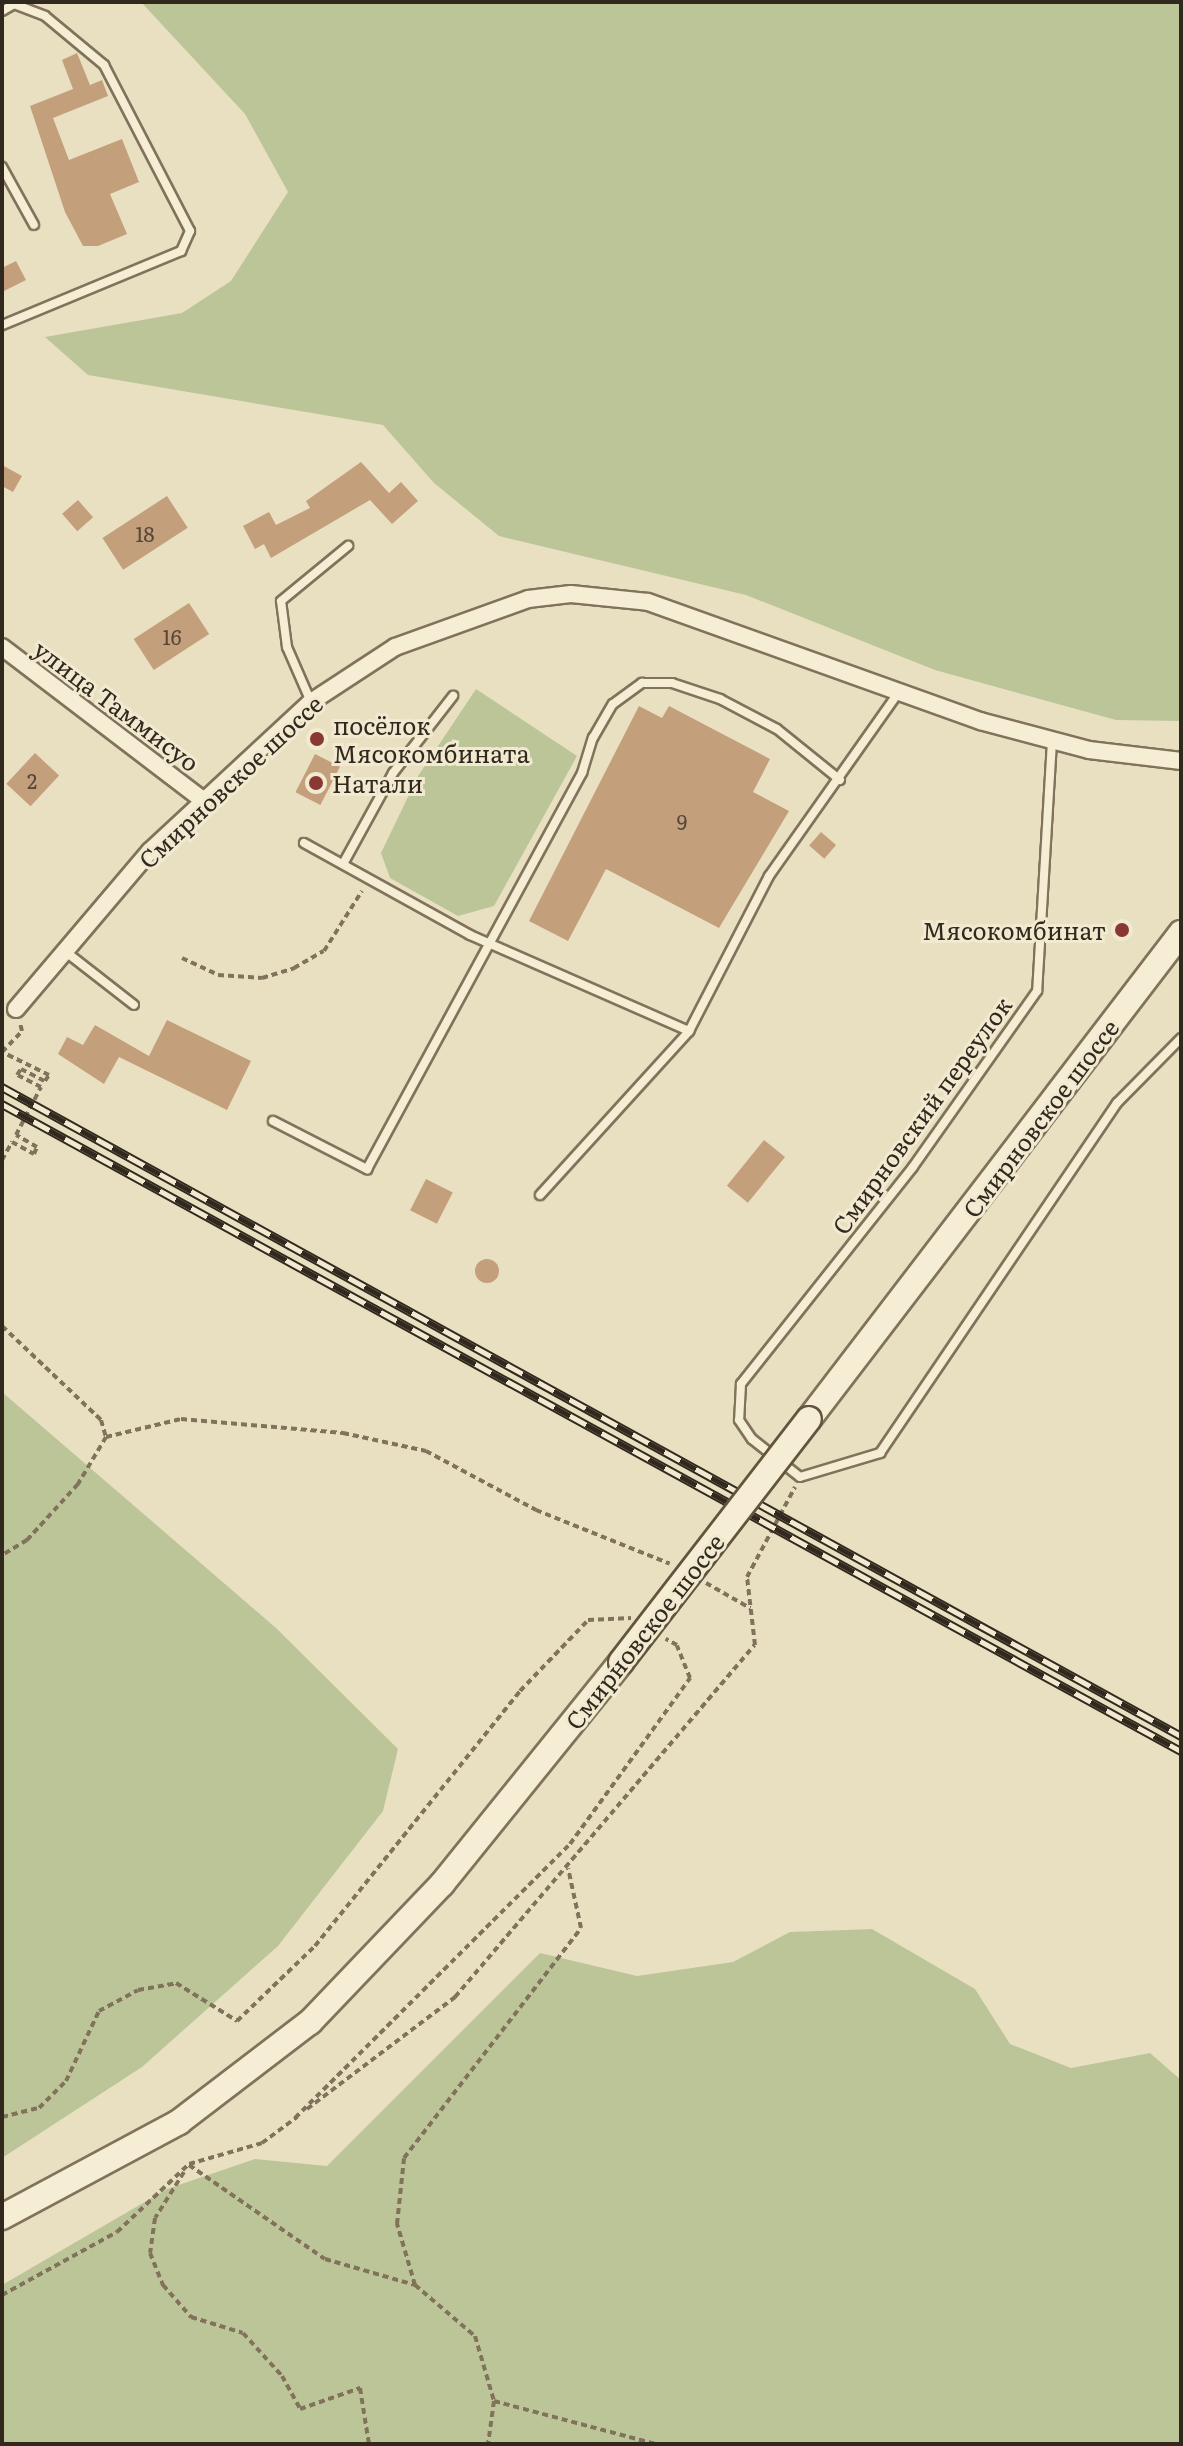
<!DOCTYPE html>
<html>
<head>
<meta charset="utf-8">
<style>
  body { margin:0 }
  #map { position:relative; width:1183px; height:2446px; overflow:hidden; background:#e9e0c2; font-family:Literata,serif }
  div>[style] { position:absolute }
  [style*='--x'] { left:calc(var(--x)*1px); top:calc(var(--y)*1px); width:calc(var(--w)*1px); rotate:calc(var(--a)*1deg) }
  .green>* { inset:0; background:#bcc598 }
  .building>* { inset:0; background:#c39f7c; transform-origin:0 0 }
  .round { border-radius:50% }
  .path>* { height:4px; margin-top:-2px; transform-origin:0; background:repeating-linear-gradient(90deg,#81725b 0 6px,transparent 0 10px) }
  .roads { filter:drop-shadow(2px 0 #81725b) drop-shadow(-2px 0 #81725b) drop-shadow(0 2px #81725b) drop-shadow(0 -2px #81725b) }
  .lane>* { height:8px; margin:-4px; padding:0 4px; transform-origin:4px; border-radius:4px; background:#f5eed4 }
  .street>* { height:16px; margin:-8px; padding:0 8px; transform-origin:8px; border-radius:8px; background:#f5eed4 }
  .secondary>* { height:24px; margin:-12px; padding:0 12px; transform-origin:12px; border-radius:12px; background:#f5eed4 }
  .rail>* { height:9px; margin-top:-4.5px; transform-origin:0; background:repeating-linear-gradient(90deg,#f1ead1 0 18px,#32291e 0 36px); box-sizing:border-box; border-block:2px solid #32291e }
  .bridges { filter:drop-shadow(2px 0 #63543f) drop-shadow(-2px 0 #63543f) drop-shadow(0 2px #63543f) drop-shadow(0 -2px #63543f) }
  .secondary-bridge>* { height:24px; margin:-12px; padding:0 12px; transform-origin:12px; border-radius:12px; background:#f5eed4 }
  .dots>* { width:22px; height:22px; translate:-50% -50%; box-sizing:border-box; border:4px solid #f1ead1; border-radius:50% }
  span { translate:-50% -50%; white-space:nowrap; text-align:center; line-height:1.15; -webkit-text-stroke:6px #f1ead1; paint-order:stroke }
  .number-label { font-size:20px; color:#564636 }
  .number-label span { -webkit-text-stroke-width:0 }
  .street-label { font-size:24px; color:#32291e }
  .poi-label { font-size:24px; color:#32291e }
  .left { translate:0 -50%; text-align:left }
  .right { translate:-100% -50%; text-align:right }
  .frame { position:absolute; inset:0; border:4px solid #32291e; pointer-events:none }
</style>
</head>
<body>
<div id="map">
  <div class="green">
    <div style="clip-path:polygon(141px 2px,1181px 2px,1181px 721px,1116px 720px,935px 670px,746px 595px,499px 536px,434px 483px,383px 425px,88px 375px,45px 337px,182px 313px,231px 281px,288px 192px,245px 114px)"></div>
    <div style="clip-path:polygon(476px 689px,577px 756px,494px 906px,458px 916px,390px 878px,381px 853px,418px 776px)"></div>
    <div style="clip-path:polygon(2px 1392px,276px 1628px,398px 1749px,383px 1811px,278px 1946px,142px 2067px,2px 2158px)"></div>
    <div style="clip-path:polygon(872px 1929px,975px 1989px,1010px 2044px,1071px 2068px,1150px 2053px,1181px 2080px,1181px 2444px,2px 2444px,2px 2285px,167px 2189px,255px 2159px,327px 2166px,540px 1953px,637px 1976px,733px 1962px,790px 1932px)"></div>
  </div>
  <div class="building">
    <div style="clip-path:polygon(77px 53px,90px 85px,102px 80px,108px 96px,53px 118px,69px 160px,122px 139px,139px 182px,110px 194px,127px 234px,98px 246px,83px 246px,65px 212px,30px 106px,73px 89px,62px 60px)"></div>
    <div style="clip-path:polygon(16px 261px,26px 280px,2px 292px,2px 268px)"></div>
    <div style="clip-path:polygon(361px 462px,389px 493px,401px 482px,418px 501px,392px 524px,370px 500px,271px 558px,264px 544px,255px 549px,243px 526px,269px 512px,276px 525px,310px 508px,306px 501px)"></div>
    <div style="clip-path:polygon(2px 465px,22px 476px,13px 492px,2px 486px)"></div>
    <div style="left:167px;top:496px;width:38px;height:77px;rotate:57deg"></div>
    <div style="left:78px;top:500px;width:23px;height:21px;rotate:49deg"></div>
    <div style="left:189px;top:603px;width:37px;height:66px;rotate:57deg"></div>
    <div style="clip-path:polygon(639px 706px,662px 718px,669px 706px,770px 759px,753px 792px,789px 811px,719px 928px,606px 869px,568px 941px,529px 921px)"></div>
    <div style="left:35px;top:753px;width:33px;height:42px;rotate:43deg"></div>
    <div style="left:315px;top:754px;width:28px;height:43px;rotate:27deg"></div>
    <div style="left:821px;top:832px;width:20px;height:18px;rotate:41deg"></div>
    <div style="clip-path:polygon(167px 1020px,251px 1061px,227px 1110px,119px 1057px,104px 1084px,58px 1054px,67px 1037px,83px 1045px,95px 1025px,149px 1056px)"></div>
    <div style="left:764px;top:1140px;width:27px;height:59px;rotate:39deg"></div>
    <div style="left:426px;top:1179px;width:30px;height:35px;rotate:27deg"></div>
    <div class="round" style="left:475px;top:1259px;width:24px;height:24px"></div>
  </div>
  <div class="path">
    <div style="--x:182;--y:958;--w:40;--a:25"></div>
    <div style="--x:218;--y:975;--w:44;--a:3.9"></div>
    <div style="--x:262;--y:978;--w:34;--a:-17"></div>
    <div style="--x:294;--y:968;--w:34;--a:-30"></div>
    <div style="--x:324;--y:951;--w:71;--a:-57.7"></div>
    <div style="--x:2;--y:1160;--w:21;--a:-61"></div>
    <div style="--x:12;--y:1142;--w:25;--a:29"></div>
    <div style="--x:34;--y:1154;--w:8;--a:-67"></div>
    <div style="--x:37;--y:1147;--w:24;--a:-150"></div>
    <div style="--x:16;--y:1135;--w:54;--a:-62.5"></div>
    <div style="--x:41;--y:1087;--w:27;--a:-153"></div>
    <div style="--x:17;--y:1075;--w:7;--a:-56"></div>
    <div style="--x:21;--y:1069;--w:27;--a:27"></div>
    <div style="--x:45;--y:1081;--w:7;--a:-56"></div>
    <div style="--x:49;--y:1075;--w:52;--a:-153.9"></div>
    <div style="--x:2;--y:1052;--w:29;--a:-46"></div>
    <div style="--x:22;--y:1031;--w:8;--a:-104"></div>
    <div style="--x:2;--y:1326;--w:137;--a:43.5"></div>
    <div style="--x:101;--y:1420;--w:18;--a:74"></div>
    <div style="--x:106;--y:1437;--w:55;--a:120.8"></div>
    <div style="--x:78;--y:1484;--w:76;--a:132.3"></div>
    <div style="--x:27;--y:1540;--w:29;--a:149"></div>
    <div style="--x:106;--y:1437;--w:77;--a:-13.5"></div>
    <div style="--x:181;--y:1419;--w:163;--a:4.9"></div>
    <div style="--x:343;--y:1433;--w:85;--a:12.2"></div>
    <div style="--x:426;--y:1451;--w:125;--a:28.2"></div>
    <div style="--x:536;--y:1510;--w:144;--a:21.9"></div>
    <div style="--x:706;--y:1583;--w:51;--a:29.6"></div>
    <div style="--x:307;--y:2109;--w:186;--a:-37.1"></div>
    <div style="--x:455;--y:1997;--w:462;--a:-49.6"></div>
    <div style="--x:755;--y:1645;--w:68;--a:-96.7"></div>
    <div style="--x:747;--y:1577;--w:102;--a:-61.9"></div>
    <div style="--x:2;--y:2117;--w:38;--a:-14"></div>
    <div style="--x:39;--y:2108;--w:38;--a:-45"></div>
    <div style="--x:66;--y:2081;--w:77;--a:-64.8"></div>
    <div style="--x:99;--y:2011;--w:44;--a:-28.3"></div>
    <div style="--x:138;--y:1990;--w:39;--a:-10"></div>
    <div style="--x:176;--y:1983;--w:72;--a:31.9"></div>
    <div style="--x:237;--y:2021;--w:108;--a:-43.9"></div>
    <div style="--x:315;--y:1946;--w:327;--a:-51.2"></div>
    <div style="--x:520;--y:1691;--w:98;--a:-46.2"></div>
    <div style="--x:588;--y:1620;--w:43;--a:-2.7"></div>
    <div style="--x:295;--y:2118;--w:388;--a:-44.9"></div>
    <div style="--x:570;--y:1844;--w:205;--a:-54.1"></div>
    <div style="--x:690;--y:1678;--w:35;--a:-112"></div>
    <div style="--x:677;--y:1645;--w:13;--a:-151"></div>
    <div style="--x:189;--y:2165;--w:165;--a:34.7"></div>
    <div style="--x:325;--y:2259;--w:94;--a:16.1"></div>
    <div style="--x:415;--y:2285;--w:79;--a:40.4"></div>
    <div style="--x:475;--y:2336;--w:68;--a:73.7"></div>
    <div style="--x:494;--y:2401;--w:43;--a:97.9"></div>
    <div style="--x:184;--y:2172;--w:54;--a:122.2"></div>
    <div style="--x:155;--y:2218;--w:35;--a:98"></div>
    <div style="--x:150;--y:2253;--w:35;--a:68"></div>
    <div style="--x:163;--y:2285;--w:43;--a:48.8"></div>
    <div style="--x:191;--y:2317;--w:54;--a:17.1"></div>
    <div style="--x:243;--y:2333;--w:58;--a:47.8"></div>
    <div style="--x:282;--y:2376;--w:38;--a:61"></div>
    <div style="--x:300;--y:2409;--w:64;--a:-19.3"></div>
    <div style="--x:360;--y:2388;--w:57;--a:80.9"></div>
    <div style="--x:415;--y:2285;--w:64;--a:-106.4"></div>
    <div style="--x:397;--y:2224;--w:66;--a:-83.9"></div>
    <div style="--x:404;--y:2158;--w:290;--a:-52.4"></div>
    <div style="--x:581;--y:1928;--w:61;--a:-102.2"></div>
    <div style="--x:2;--y:2295;--w:131;--a:-28.7"></div>
    <div style="--x:117;--y:2232;--w:99;--a:-43.4"></div>
    <div style="--x:189;--y:2164;--w:76;--a:-16"></div>
    <div style="--x:262;--y:2143;--w:44;--a:-36.6"></div>
    <div style="--x:494;--y:2401;--w:168;--a:14.9"></div>
  </div>
  <div class="roads">
    <div class="lane">
      <div style="--x:2;--y:11;--w:14;--a:-30"></div>
      <div style="--x:14;--y:4;--w:33;--a:21"></div>
      <div style="--x:45;--y:16;--w:77;--a:39.7"></div>
      <div style="--x:104;--y:65;--w:187;--a:62.6"></div>
      <div style="--x:190;--y:231;--w:22;--a:114"></div>
      <div style="--x:181;--y:251;--w:194;--a:157.5"></div>
      <div style="--x:2;--y:167;--w:66;--a:61.1"></div>
      <div style="--x:311;--y:702;--w:60;--a:-113.6"></div>
      <div style="--x:287;--y:647;--w:46;--a:-97.4"></div>
      <div style="--x:281;--y:601;--w:87;--a:-39.4"></div>
      <div style="--x:1052;--y:741;--w:250;--a:93.4"></div>
      <div style="--x:1037;--y:991;--w:215;--a:125.2"></div>
      <div style="--x:913;--y:1167;--w:277;--a:128.4"></div>
      <div style="--x:741;--y:1384;--w:36;--a:93"></div>
      <div style="--x:739;--y:1420;--w:23;--a:56"></div>
      <div style="--x:752;--y:1439;--w:61;--a:38.4"></div>
      <div style="--x:800;--y:1477;--w:84;--a:-16.7"></div>
      <div style="--x:880;--y:1453;--w:423;--a:-55.9"></div>
      <div style="--x:1117;--y:1103;--w:91;--a:-45.4"></div>
      <div style="--x:304;--y:843;--w:190;--a:29"></div>
      <div style="--x:470;--y:935;--w:239;--a:23.7"></div>
      <div style="--x:343;--y:864;--w:104;--a:-61.2"></div>
      <div style="--x:393;--y:773;--w:98;--a:-52.1"></div>
      <div style="--x:66;--y:952;--w:86;--a:37.9"></div>
      <div style="--x:273;--y:1121;--w:106;--a:27.1"></div>
      <div style="--x:367;--y:1169;--w:451;--a:-61.5"></div>
      <div style="--x:582;--y:773;--w:37;--a:-73"></div>
      <div style="--x:593;--y:738;--w:39;--a:-60"></div>
      <div style="--x:613;--y:704;--w:36;--a:-36"></div>
      <div style="--x:642;--y:683;--w:30;--a:0"></div>
      <div style="--x:672;--y:683;--w:51;--a:18.4"></div>
      <div style="--x:720;--y:699;--w:64;--a:27.8"></div>
      <div style="--x:777;--y:729;--w:81;--a:39"></div>
      <div style="--x:540;--y:1195;--w:222;--a:-47.7"></div>
      <div style="--x:689;--y:1031;--w:174;--a:-62.7"></div>
      <div style="--x:769;--y:876;--w:224;--a:-54.8"></div>
    </div>
    <div class="street">
      <div style="--x:2;--y:647;--w:253;--a:37.3"></div>
      <div style="--x:16;--y:1009;--w:207;--a:-49.7"></div>
      <div style="--x:150;--y:851;--w:219;--a:-42.8"></div>
      <div style="--x:311;--y:702;--w:100;--a:-33.2"></div>
      <div style="--x:395;--y:647;--w:141;--a:-19.8"></div>
      <div style="--x:528;--y:599;--w:43;--a:-6.6"></div>
      <div style="--x:571;--y:594;--w:77;--a:5.9"></div>
      <div style="--x:648;--y:602;--w:353;--a:19.7"></div>
      <div style="--x:980;--y:721;--w:113;--a:14.9"></div>
      <div style="--x:1089;--y:750;--w:93;--a:6.8"></div>
    </div>
    <div class="secondary">
      <div style="--x:809;--y:1419;--w:612;--a:-52.57"></div>
      <div style="--x:2;--y:2217;--w:201;--a:-28.2"></div>
      <div style="--x:179;--y:2122;--w:165;--a:-37.4"></div>
      <div style="--x:310;--y:2022;--w:191;--a:-46.3"></div>
      <div style="--x:442;--y:1884;--w:285;--a:-51.1"></div>
    </div>
  </div>
  <div class="rail">
    <div style="--x:2;--y:1087;--w:1346;--a:28.83"></div>
    <div style="--x:2;--y:1104;--w:1345;--a:28.76"></div>
  </div>
  <div class="bridges">
    <div class="secondary-bridge">
      <div style="--x:621;--y:1662;--w:307;--a:-52.3"></div>
    </div>
  </div>
  <div class="dots">
    <div style="left:317px;top:739px;background:#893832"></div>
    <div style="left:316px;top:783px;background:#893832"></div>
    <div style="left:1122px;top:930px;background:#893832"></div>
  </div>
  <div class="number-label">
    <span style="left:145px;top:533px">18</span>
    <span style="left:172px;top:636px">16</span>
    <span style="left:32px;top:780px">2</span>
    <span style="left:682px;top:821px">9</span>
  </div>
  <div class="street-label">
    <span style="left:117px;top:705px;rotate:37deg">улица Таммисуо</span>
    <span style="left:230px;top:781px;rotate:-43deg">Смирновское шоссе</span>
    <span style="left:921px;top:1115px;rotate:-54deg">Смирновский переулок</span>
    <span style="left:1040px;top:1118px;rotate:-53deg">Смирновское шоссе</span>
    <span style="left:644px;top:1631px;rotate:-52deg">Смирновское шоссе</span>
  </div>
  <div class="poi-label">
    <span class="left" style="left:333px;top:739px">посёлок<br>Мясокомбината</span>
    <span class="left" style="left:332px;top:783px">Натали</span>
    <span class="right" style="left:1106px;top:930px">Мясокомбинат</span>
  </div>
  <div class="frame"></div>
</div>
</body>
</html>
